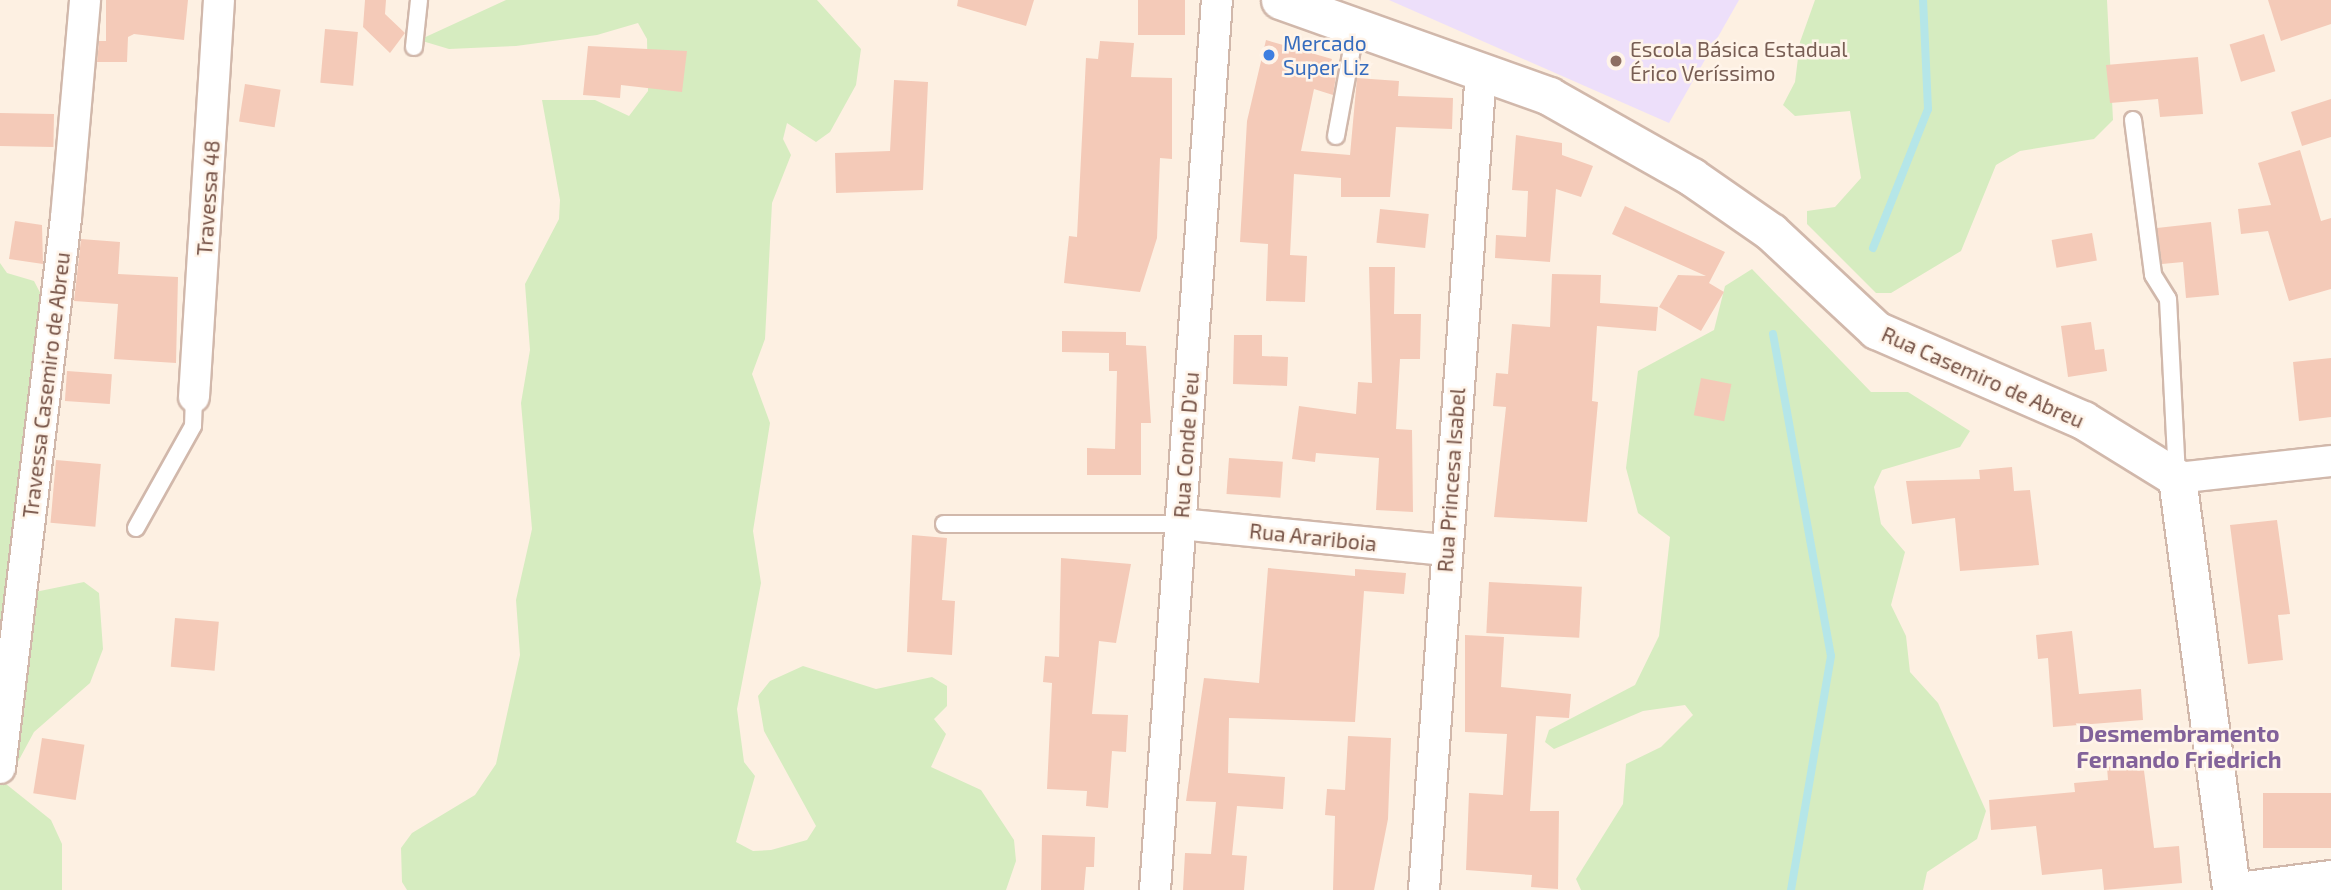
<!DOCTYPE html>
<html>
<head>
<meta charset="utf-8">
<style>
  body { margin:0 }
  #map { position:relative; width:2331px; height:890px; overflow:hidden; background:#fdf0e2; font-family:"Exo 2",sans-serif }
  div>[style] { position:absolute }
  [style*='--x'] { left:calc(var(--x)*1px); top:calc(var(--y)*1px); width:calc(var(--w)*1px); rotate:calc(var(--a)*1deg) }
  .education>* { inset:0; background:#eddffa }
  .green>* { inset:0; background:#d6ecc0 }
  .stream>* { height:8px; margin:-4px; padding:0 4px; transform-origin:4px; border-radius:4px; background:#b5e6e8 }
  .building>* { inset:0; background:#f4cab8; transform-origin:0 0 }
  .roads { filter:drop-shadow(2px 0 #d1b8ab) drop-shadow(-2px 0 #d1b8ab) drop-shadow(0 2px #d1b8ab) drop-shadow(0 -2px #d1b8ab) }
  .service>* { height:16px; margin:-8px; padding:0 8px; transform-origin:8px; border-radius:8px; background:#fff }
  .minor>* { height:30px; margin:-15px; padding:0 15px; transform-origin:15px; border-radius:15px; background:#fff }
  .tertiary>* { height:37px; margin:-18.5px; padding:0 18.5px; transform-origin:18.5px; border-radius:18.5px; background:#fff }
  .dots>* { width:19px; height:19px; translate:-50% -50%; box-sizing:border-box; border:4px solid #fff4e9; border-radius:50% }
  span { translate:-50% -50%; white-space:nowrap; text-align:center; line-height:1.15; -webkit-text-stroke:5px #fff4e9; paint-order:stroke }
  .shop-label { font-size:21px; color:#366cbe }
  .left { translate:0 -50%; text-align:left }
  .education-label { font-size:21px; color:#785e54 }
  .street-label { font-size:21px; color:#765347 }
  .neighbourhood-label { font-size:23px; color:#82629a; font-weight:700 }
</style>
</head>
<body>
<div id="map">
  <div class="education">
    <div style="clip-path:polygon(1389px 0,1739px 0,1669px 123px)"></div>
  </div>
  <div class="green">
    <div style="clip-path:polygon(506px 0,817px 0,861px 49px,856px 85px,830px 132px,816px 142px,787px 123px,783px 139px,791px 155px,772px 203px,765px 339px,752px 374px,770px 423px,753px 531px,761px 583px,737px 709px,744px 762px,755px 776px,736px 842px,753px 851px,771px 850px,807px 840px,816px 826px,764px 731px,758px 696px,770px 681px,803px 666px,876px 689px,932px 677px,947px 686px,947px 706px,934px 719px,946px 734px,931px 767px,981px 790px,1014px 840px,1016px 861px,1006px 890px,407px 890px,402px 882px,401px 848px,412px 833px,475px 795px,496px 764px,520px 655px,516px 600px,532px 529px,521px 403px,530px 350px,525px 284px,559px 219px,560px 200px,542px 100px,595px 100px,629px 116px,648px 91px,647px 39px,638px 23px,597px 35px,516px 46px,449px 49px,419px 40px)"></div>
    <div style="clip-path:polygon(1815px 0,2107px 0,2113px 120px,2094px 139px,2020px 151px,1996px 165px,1961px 251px,1891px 293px,1876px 293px,1807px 224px,1807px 211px,1835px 207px,1861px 178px,1850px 111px,1795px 116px,1783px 105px,1795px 82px,1800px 42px)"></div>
    <div style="clip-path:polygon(0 263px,7px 273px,34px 281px,47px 306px,30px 593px,84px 582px,99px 593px,103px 649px,90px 683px,34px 732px,6px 784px,51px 820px,62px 844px,62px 890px,0 890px)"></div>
    <div style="clip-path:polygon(1752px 269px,1871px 392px,1908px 392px,1970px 431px,1960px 447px,1882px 470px,1874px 487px,1881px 524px,1905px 552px,1891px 605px,1906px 636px,1910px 672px,1938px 703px,1986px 811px,1977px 839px,1927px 872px,1923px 890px,1581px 890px,1576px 879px,1623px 804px,1626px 764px,1661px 747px,1693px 715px,1685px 705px,1643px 711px,1554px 749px,1545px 742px,1549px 730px,1635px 685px,1659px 636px,1670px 537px,1638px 513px,1626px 468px,1638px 371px,1714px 330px,1725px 286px)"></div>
  </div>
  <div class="stream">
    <div style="--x:1873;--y:248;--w:149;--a:-68.4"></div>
    <div style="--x:1928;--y:109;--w:109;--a:-92.6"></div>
    <div style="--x:1773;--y:334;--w:327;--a:79.8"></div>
    <div style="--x:1831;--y:656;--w:237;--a:99.7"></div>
  </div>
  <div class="building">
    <div style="clip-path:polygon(106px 0,188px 0,184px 40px,134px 34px,128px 37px,127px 62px,97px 62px,99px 41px,106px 41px)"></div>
    <div style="clip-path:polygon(365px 0,386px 0,385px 14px,405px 33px,390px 53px,363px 27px)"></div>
    <div style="clip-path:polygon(958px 0,1034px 0,1026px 26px,957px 6px)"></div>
    <div style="left:1138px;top:0;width:47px;height:35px"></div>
    <div style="clip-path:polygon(2268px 0,2331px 0,2331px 24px,2281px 41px)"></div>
    <div style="left:325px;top:29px;width:33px;height:54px;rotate:5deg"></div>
    <div style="left:2264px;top:34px;width:39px;height:36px;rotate:73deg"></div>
    <div style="clip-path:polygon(1266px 40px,1332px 59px,1327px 75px,1336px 76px,1333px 95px,1314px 89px,1301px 151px,1350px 155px,1357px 78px,1399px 81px,1398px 96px,1453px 98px,1452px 129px,1396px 127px,1390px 197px,1341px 197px,1341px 178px,1294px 174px,1290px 255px,1307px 256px,1305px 302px,1266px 301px,1268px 244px,1240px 242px,1247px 121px)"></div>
    <div style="clip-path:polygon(1100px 41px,1134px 43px,1131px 77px,1172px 78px,1172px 159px,1160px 158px,1157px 238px,1140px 292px,1064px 283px,1069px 236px,1077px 237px,1086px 58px,1098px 59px)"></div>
    <div style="clip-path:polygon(588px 46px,687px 51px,682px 92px,621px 85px,620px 98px,583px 95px)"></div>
    <div style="clip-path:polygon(2198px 57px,2203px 114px,2160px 117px,2158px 99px,2110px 103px,2106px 65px)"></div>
    <div style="clip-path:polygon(894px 80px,928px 82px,923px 190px,836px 193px,835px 153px,890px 151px)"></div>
    <div style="left:245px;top:84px;width:36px;height:38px;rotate:9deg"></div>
    <div style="clip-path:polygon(2331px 99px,2331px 137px,2302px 146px,2291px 112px)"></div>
    <div style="left:0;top:113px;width:54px;height:33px;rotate:1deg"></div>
    <div style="clip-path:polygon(1516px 135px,1562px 143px,1562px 155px,1593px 166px,1581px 197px,1556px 189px,1550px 262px,1495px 258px,1496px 235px,1526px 237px,1528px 191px,1512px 190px)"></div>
    <div style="clip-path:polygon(2300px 150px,2321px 221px,2331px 218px,2331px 289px,2289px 301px,2268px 231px,2241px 234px,2238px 209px,2271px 205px,2258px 163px)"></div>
    <div style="clip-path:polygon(1625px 206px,1725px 252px,1709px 283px,1724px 292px,1701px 331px,1659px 307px,1678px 275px,1706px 276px,1612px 234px)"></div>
    <div style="left:1380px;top:209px;width:49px;height:34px;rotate:6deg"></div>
    <div style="clip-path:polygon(15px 221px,42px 225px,43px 264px,9px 259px)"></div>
    <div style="clip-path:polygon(2211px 222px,2219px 295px,2186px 298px,2183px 262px,2162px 264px,2157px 228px)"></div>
    <div style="left:2092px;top:233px;width:28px;height:41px;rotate:80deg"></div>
    <div style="clip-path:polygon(81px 239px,120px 242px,118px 274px,178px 277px,176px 363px,114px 359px,118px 304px,74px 301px)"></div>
    <div style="clip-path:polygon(1369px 267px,1395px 267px,1394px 314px,1421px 314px,1420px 359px,1400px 359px,1396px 429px,1412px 430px,1413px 512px,1376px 510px,1379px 458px,1316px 453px,1315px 462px,1292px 459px,1299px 406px,1356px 414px,1358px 382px,1372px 383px)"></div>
    <div style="clip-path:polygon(1552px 274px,1601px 275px,1600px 303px,1658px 307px,1656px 331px,1597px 326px,1592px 401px,1598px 402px,1587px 522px,1494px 517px,1506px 407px,1493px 406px,1496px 373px,1508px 374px,1512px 324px,1550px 327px)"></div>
    <div style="clip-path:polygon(2091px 322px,2095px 350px,2104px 349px,2107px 371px,2068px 377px,2061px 326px)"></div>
    <div style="clip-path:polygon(1062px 331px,1126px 332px,1126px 345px,1146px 346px,1151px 423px,1141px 423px,1141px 475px,1087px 475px,1087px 448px,1115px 449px,1117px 371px,1109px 371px,1109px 353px,1062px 352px)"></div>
    <div style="clip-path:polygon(1234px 335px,1262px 335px,1262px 356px,1288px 357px,1287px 386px,1233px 384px)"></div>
    <div style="clip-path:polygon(2331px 358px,2331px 417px,2299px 421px,2293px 362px)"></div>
    <div style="left:67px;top:371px;width:45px;height:30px;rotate:4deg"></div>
    <div style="left:1701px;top:378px;width:31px;height:38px;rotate:11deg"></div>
    <div style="left:1229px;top:458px;width:54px;height:36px;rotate:4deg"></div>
    <div style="left:56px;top:460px;width:45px;height:63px;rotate:5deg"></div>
    <div style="clip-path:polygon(2012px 467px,2014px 491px,2030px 490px,2039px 565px,1960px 571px,1955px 518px,1912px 524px,1906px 481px,1980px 479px,1979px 470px)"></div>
    <div style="clip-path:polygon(2277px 520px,2290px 614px,2278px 615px,2283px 660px,2248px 664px,2230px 525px)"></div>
    <div style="clip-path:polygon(912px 535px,947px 538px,942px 600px,955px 601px,952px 655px,907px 652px)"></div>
    <div style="clip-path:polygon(1061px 558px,1131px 564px,1116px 643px,1099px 641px,1092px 714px,1128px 715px,1126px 752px,1112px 751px,1108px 808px,1086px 806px,1087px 791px,1047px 789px,1052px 683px,1043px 682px,1045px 656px,1059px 657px)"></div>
    <div style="clip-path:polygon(1268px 568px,1355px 576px,1355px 569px,1406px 573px,1404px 594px,1364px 591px,1355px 722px,1229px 718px,1228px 773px,1285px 777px,1283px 809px,1237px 806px,1232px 855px,1247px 856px,1244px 890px,1183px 890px,1185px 853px,1211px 854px,1216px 802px,1186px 801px,1204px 678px,1259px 683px)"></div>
    <div style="left:1489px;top:582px;width:93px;height:51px;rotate:3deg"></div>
    <div style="left:175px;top:618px;width:44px;height:49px;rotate:5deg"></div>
    <div style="clip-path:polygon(2072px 631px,2079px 694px,2141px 689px,2143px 720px,2053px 727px,2048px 658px,2038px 659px,2036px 635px)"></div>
    <div style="clip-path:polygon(1465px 635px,1504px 637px,1501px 687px,1571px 694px,1569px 718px,1536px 716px,1530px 811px,1559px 811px,1558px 889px,1531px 887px,1532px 875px,1466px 870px,1469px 793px,1503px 795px,1507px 734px,1465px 732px)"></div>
    <div style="clip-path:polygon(1348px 736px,1391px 738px,1388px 819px,1374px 890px,1333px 890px,1335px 816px,1325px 815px,1327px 789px,1345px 790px)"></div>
    <div style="left:42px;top:738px;width:43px;height:56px;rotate:9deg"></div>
    <div style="clip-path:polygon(2143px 763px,2154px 848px,2179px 846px,2182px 883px,2104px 890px,2102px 869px,2042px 875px,2036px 826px,1991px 830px,1989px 800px,2075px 792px,2074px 783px,2108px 780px,2107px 767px)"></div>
    <div style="left:2331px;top:793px;width:55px;height:68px;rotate:90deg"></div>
    <div style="clip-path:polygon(1042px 835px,1095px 837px,1094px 867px,1086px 867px,1084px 890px,1041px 890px)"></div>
  </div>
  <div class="roads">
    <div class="service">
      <div style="--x:414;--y:47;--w:47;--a:-83.9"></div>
      <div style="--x:2133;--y:120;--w:156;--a:82.6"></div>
      <div style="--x:2153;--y:275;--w:28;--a:58"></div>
      <div style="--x:2168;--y:299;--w:179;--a:87.1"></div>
      <div style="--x:1336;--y:136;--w:111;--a:-79.6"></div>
      <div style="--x:944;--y:524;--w:236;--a:0"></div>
      <div style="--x:136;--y:528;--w:117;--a:-60.8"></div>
      <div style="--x:193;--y:426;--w:29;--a:-88"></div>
    </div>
    <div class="minor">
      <div style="--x:194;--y:397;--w:398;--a:-86.4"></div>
      <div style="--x:2177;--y:478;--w:155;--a:-6.3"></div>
      <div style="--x:1180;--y:524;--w:267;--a:5.6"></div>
      <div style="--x:0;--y:768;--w:554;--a:-83.16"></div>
      <div style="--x:66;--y:218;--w:219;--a:-85"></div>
      <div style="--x:1155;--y:890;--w:892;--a:-86.02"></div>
      <div style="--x:1424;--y:890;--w:821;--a:-86.02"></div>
    </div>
    <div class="tertiary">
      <div style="--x:1280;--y:0;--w:286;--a:19.6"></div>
      <div style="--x:1549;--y:96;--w:164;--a:29.5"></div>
      <div style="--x:1692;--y:177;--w:96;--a:34.8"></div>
      <div style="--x:1771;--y:232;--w:144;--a:43"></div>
      <div style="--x:1876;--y:330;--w:226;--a:23.5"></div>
      <div style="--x:2083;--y:420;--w:110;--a:31.7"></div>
      <div style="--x:2177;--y:478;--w:416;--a:82.5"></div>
      <div style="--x:2246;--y:890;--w:86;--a:-7.4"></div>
    </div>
  </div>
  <div class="dots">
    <div style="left:1269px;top:55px;background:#3f7fe0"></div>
    <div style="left:1616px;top:61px;background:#8d6e63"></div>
  </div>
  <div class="shop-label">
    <span class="left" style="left:1283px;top:55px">Mercado<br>Super Liz</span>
  </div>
  <div class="education-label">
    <span class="left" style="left:1630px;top:61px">Escola Básica Estadual<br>Érico Veríssimo</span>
  </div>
  <div class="street-label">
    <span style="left:208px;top:198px;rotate:-86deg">Travessa 48</span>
    <span style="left:1983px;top:377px;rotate:24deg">Rua Casemiro de Abreu</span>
    <span style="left:46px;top:385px;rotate:-83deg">Travessa Casemiro de Abreu</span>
    <span style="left:1186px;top:445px;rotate:-86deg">Rua Conde D'eu</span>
    <span style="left:1451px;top:480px;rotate:-86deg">Rua Princesa Isabel</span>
    <span style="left:1313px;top:537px;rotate:6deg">Rua Arariboia</span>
  </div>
  <div class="neighbourhood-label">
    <span style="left:2179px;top:746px">Desmembramento<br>Fernando Friedrich</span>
  </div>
</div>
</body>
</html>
